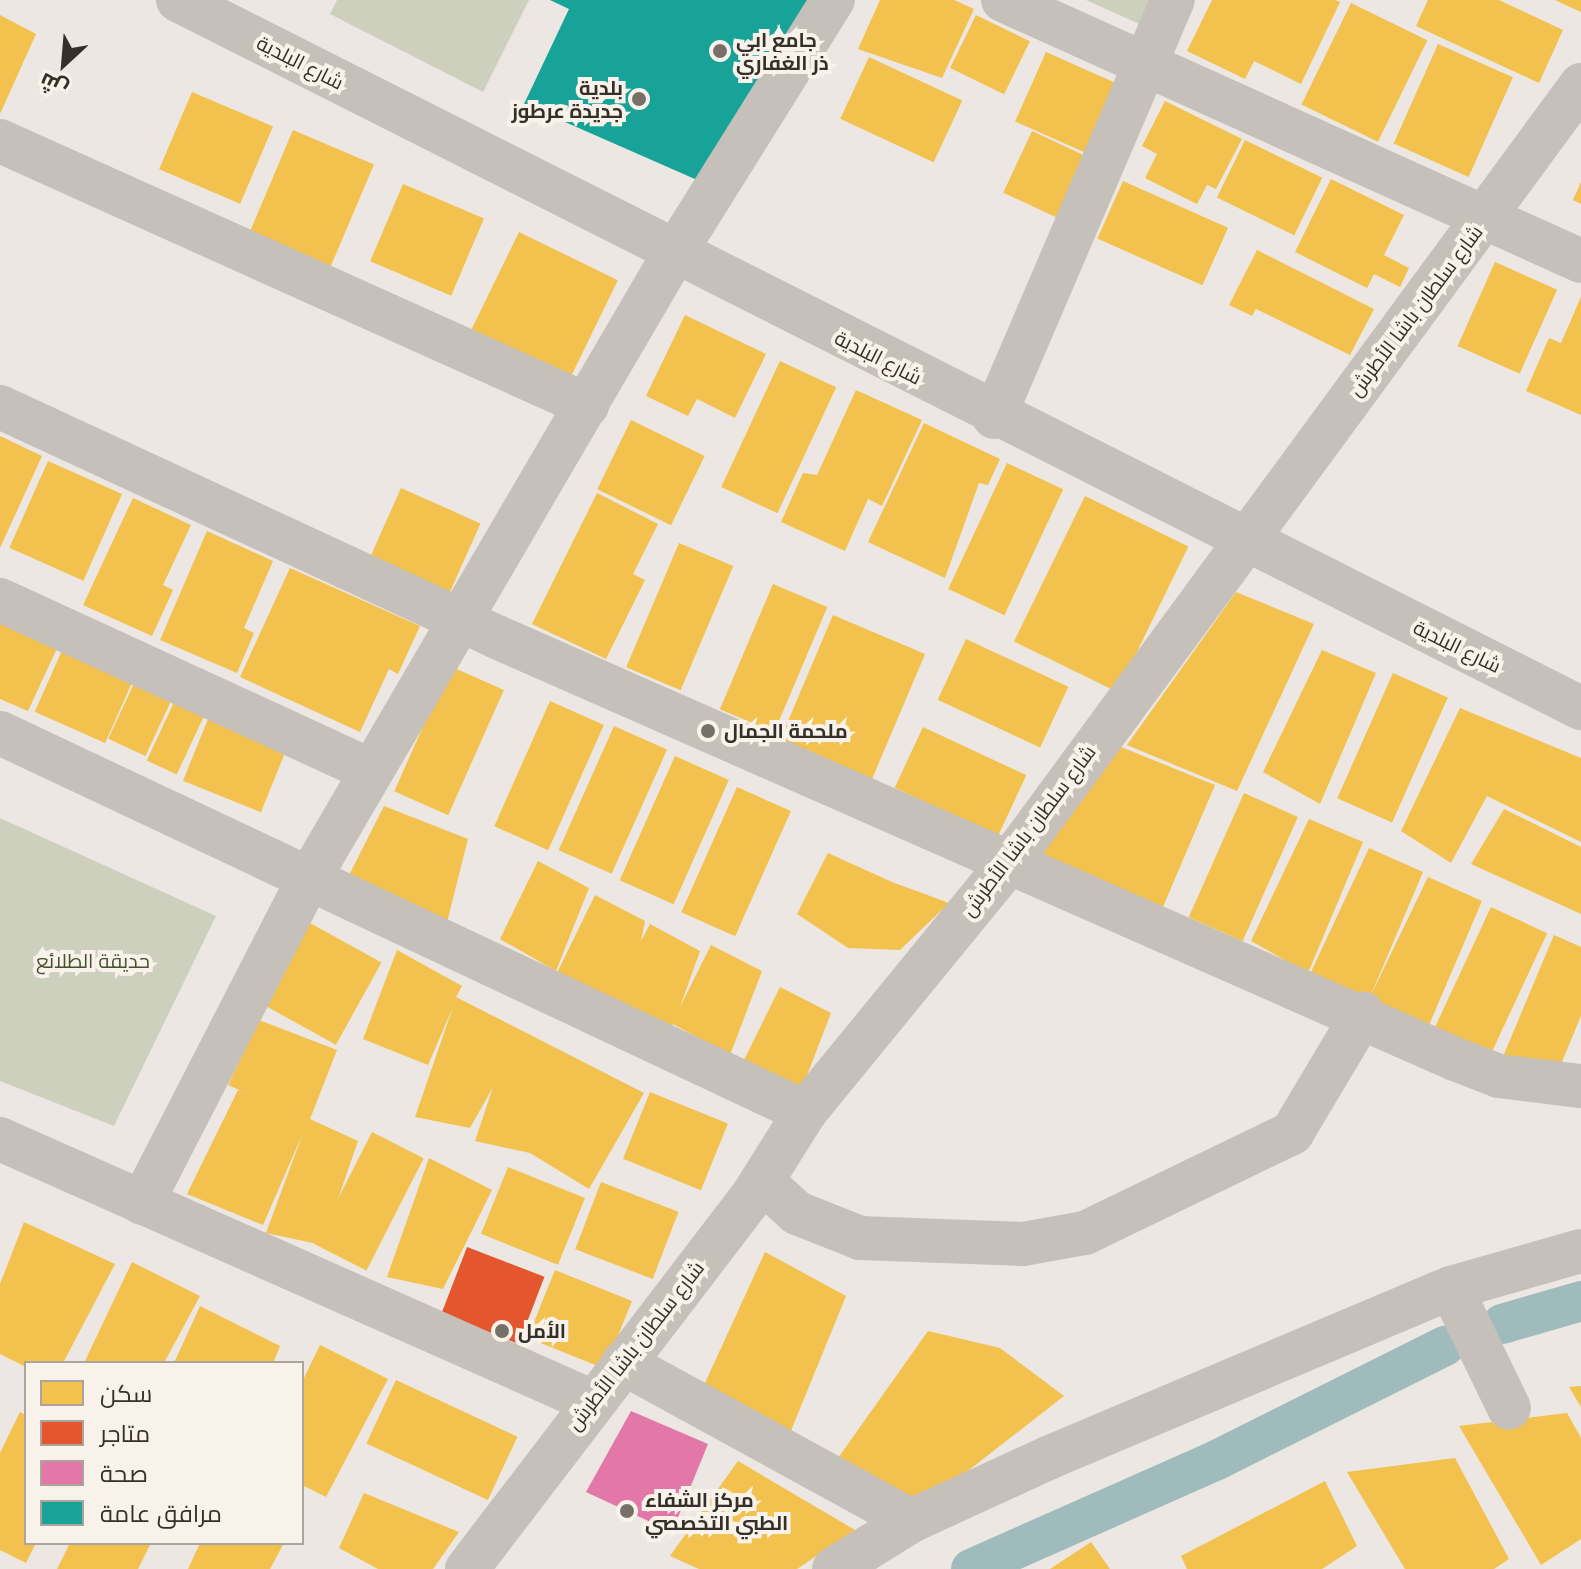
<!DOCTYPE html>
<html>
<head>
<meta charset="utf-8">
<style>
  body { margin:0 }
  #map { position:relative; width:1581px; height:1569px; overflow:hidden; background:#ece7e2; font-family:Raleway,Cairo,sans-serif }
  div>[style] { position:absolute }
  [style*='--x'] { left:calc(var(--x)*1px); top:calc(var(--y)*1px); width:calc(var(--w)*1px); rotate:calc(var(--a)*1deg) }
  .green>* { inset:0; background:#cdd0bd }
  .homes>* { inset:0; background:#f2c14e; transform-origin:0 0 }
  .shops>* { inset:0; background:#e4572e; transform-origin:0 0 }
  .health>* { inset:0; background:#e377a8 }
  .public>* { inset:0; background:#17a398 }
  .canal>* { height:40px; margin:-20px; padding:0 20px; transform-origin:20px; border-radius:20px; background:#a0bbbc }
  .minor>* { height:44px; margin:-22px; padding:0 22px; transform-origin:22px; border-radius:22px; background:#c6c0bb }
  .dots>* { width:22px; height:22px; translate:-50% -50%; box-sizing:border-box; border:4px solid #f8f2ea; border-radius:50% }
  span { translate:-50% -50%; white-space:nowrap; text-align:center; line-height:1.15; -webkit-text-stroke:8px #f8f2ea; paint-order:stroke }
  .poi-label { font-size:20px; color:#362e29; font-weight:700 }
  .left { translate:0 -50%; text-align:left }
  .right { translate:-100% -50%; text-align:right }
  .street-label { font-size:20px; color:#362e29 }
  .park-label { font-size:20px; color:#44522f }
  .legend { position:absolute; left:24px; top:1361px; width:280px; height:184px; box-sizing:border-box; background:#f8f2ea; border:2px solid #aaa49d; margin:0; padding:10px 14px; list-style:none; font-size:24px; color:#362e29 }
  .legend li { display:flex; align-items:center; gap:16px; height:40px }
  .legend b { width:40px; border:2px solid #aaa49d }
  .north { position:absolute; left:24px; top:24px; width:80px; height:80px; -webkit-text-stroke:6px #f8f2ea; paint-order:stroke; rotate:206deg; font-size:22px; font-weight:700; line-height:32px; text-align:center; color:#362e29 }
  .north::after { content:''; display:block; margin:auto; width:28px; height:36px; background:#362e29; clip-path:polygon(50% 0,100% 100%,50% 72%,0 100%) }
</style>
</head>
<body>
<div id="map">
  <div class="green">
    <div style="clip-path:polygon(337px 0,529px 0,483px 92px,330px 14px)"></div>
    <div style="clip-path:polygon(1086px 0,1173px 0,1157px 32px)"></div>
    <div style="clip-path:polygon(0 818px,216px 916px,114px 1126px,0 1081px)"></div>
  </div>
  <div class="homes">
    <div style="clip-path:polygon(880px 0,954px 0,974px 9px,942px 78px,858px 49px)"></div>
    <div style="clip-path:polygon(1212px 0,1335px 0,1340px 2px,1301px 84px,1254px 61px,1245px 79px,1187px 51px)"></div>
    <div style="clip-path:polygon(1428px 0,1499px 0,1563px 30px,1539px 83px,1416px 26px)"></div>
    <div style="clip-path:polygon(1555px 0,1581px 0,1581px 12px)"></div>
    <div style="left:1351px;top:3px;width:85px;height:113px;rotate:26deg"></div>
    <div style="clip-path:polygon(0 15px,36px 34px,0 114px)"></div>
    <div style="left:976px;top:15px;width:60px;height:59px;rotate:26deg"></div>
    <div style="left:1438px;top:44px;width:82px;height:109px;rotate:24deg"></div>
    <div style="left:1046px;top:52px;width:77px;height:76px;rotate:24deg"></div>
    <div style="left:869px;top:57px;width:103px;height:68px;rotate:25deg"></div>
    <div style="left:192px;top:92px;width:88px;height:84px;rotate:23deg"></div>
    <div style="clip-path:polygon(1165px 101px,1242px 139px,1216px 189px,1207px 185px,1197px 204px,1145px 178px,1157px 154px,1142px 146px)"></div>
    <div style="left:293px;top:130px;width:88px;height:124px;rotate:23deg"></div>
    <div style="left:1032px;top:131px;width:62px;height:68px;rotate:25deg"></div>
    <div style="left:1245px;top:140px;width:86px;height:64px;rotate:26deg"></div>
    <div style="clip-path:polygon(1331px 179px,1404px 215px,1384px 255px,1409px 268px,1400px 287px,1374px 274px,1367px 288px,1295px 252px)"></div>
    <div style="left:1123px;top:181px;width:115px;height:63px;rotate:24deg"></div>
    <div style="clip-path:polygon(1581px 182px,1581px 204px,1573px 200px)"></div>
    <div style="left:403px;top:184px;width:88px;height:84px;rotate:23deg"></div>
    <div style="left:519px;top:232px;width:110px;height:119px;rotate:26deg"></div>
    <div style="clip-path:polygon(1257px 250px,1374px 309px,1350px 355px,1256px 309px,1252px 316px,1229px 305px)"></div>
    <div style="left:1495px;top:262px;width:68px;height:92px;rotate:24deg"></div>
    <div style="clip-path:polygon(1581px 297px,1581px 415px,1526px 391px,1549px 338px,1561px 343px)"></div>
    <div style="clip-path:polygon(685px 315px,766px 354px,735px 418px,697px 399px,688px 416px,646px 396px)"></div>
    <div style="left:780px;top:361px;width:62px;height:139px;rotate:25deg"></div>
    <div style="clip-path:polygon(856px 390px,922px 420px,882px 506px,868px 499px,845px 551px,781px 522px,803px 473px,817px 475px)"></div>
    <div style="left:631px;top:420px;width:82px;height:77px;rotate:26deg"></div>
    <div style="clip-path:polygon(924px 423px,1000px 459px,988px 485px,979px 483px,945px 578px,868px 542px)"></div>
    <div style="clip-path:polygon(0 436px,42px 456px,0 548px)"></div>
    <div style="left:48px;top:461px;width:81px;height:95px;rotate:24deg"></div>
    <div style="left:1007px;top:463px;width:62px;height:139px;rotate:25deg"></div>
    <div style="left:401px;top:488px;width:87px;height:84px;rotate:24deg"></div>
    <div style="clip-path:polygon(597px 493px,658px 524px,633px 574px,645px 580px,606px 659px,532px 624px)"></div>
    <div style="left:1085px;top:496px;width:115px;height:162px;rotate:26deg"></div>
    <div style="clip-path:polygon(133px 498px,191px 525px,163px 585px,173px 590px,152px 636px,83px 605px)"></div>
    <div style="clip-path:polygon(207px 531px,273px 561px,244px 628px,254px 633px,237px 673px,160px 640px)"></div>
    <div style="left:679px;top:543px;width:59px;height:135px;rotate:23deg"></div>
    <div style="clip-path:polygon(290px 568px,420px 626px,398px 674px,389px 669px,360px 732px,240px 677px)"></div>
    <div style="left:773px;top:584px;width:59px;height:136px;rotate:23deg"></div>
    <div style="clip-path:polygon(1236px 592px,1314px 624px,1237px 791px,1127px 745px)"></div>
    <div style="left:833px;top:615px;width:100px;height:146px;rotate:23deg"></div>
    <div style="clip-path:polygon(0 618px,59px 644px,28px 711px,0 699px)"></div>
    <div style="left:966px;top:639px;width:113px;height:67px;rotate:25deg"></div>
    <div style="left:64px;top:646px;width:77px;height:72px;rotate:24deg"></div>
    <div style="clip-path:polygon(1322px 650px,1376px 673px,1320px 804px,1263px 772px)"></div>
    <div style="left:450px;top:666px;width:59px;height:137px;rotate:24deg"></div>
    <div style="left:1393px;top:673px;width:60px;height:137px;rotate:24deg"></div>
    <div style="left:137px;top:677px;width:41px;height:68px;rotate:25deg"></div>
    <div style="left:176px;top:698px;width:33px;height:69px;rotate:25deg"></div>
    <div style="left:550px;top:701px;width:59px;height:137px;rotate:24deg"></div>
    <div style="clip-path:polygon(1460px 708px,1581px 758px,1581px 842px,1487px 796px,1451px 863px,1401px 831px)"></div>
    <div style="left:210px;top:714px;width:84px;height:72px;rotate:22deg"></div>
    <div style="left:614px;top:726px;width:58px;height:136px;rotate:24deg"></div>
    <div style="left:923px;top:727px;width:114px;height:67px;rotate:25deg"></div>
    <div style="clip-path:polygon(1121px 747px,1215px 785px,1159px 916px,1039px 861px,1079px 794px)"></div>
    <div style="left:675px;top:756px;width:59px;height:136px;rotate:24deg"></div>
    <div style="left:737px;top:787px;width:59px;height:137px;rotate:24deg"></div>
    <div style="left:1244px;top:793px;width:59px;height:136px;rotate:24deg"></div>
    <div style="clip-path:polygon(384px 806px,468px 839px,443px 938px,341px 891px)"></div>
    <div style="clip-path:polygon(1504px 809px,1581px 847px,1581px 914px,1471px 864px)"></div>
    <div style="clip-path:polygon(1309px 819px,1363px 842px,1308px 973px,1251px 941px)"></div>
    <div style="clip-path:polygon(1369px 848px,1423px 872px,1370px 997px,1428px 877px,1482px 901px,1426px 1032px,1311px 972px)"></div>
    <div style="clip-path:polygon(828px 853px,892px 882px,949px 903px,900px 950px,848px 948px,797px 914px)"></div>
    <div style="clip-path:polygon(538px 861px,589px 888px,556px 971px,500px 939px)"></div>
    <div style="clip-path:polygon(595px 895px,645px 921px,641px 941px,650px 924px,700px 951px,680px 1007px,711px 945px,762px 971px,730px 1055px,673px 1024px,669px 1034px,557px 973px)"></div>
    <div style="left:1491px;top:907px;width:62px;height:139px;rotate:25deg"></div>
    <div style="left:301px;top:918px;width:92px;height:94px;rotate:29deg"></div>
    <div style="clip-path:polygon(1554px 935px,1581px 947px,1581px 1016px,1554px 1081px,1502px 1059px)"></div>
    <div style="clip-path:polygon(397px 950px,462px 986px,456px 997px,644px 1093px,589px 1189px,530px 1153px,475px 1141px,493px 1087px,470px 1128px,415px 1117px,453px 1007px,428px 1065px,363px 1039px)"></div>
    <div style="clip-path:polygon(780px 987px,831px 1013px,799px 1096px,742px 1064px)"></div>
    <div style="clip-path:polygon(259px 1020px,337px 1050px,310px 1119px,358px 1141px,322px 1245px,266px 1233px,303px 1133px,263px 1225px,187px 1194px,238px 1090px,248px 1094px,228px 1085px)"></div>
    <div style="left:650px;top:1092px;width:84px;height:72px;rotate:22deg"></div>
    <div style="left:372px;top:1132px;width:58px;height:126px;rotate:27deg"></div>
    <div style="clip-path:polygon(429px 1158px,492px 1190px,443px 1289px,387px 1277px)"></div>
    <div style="left:508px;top:1167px;width:83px;height:72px;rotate:22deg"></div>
    <div style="left:601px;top:1182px;width:83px;height:72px;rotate:21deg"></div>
    <div style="clip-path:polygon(24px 1222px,115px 1264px,63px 1363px,26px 1367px,0 1354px,0 1284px)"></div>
    <div style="clip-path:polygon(765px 1252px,846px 1296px,790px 1433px,705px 1383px)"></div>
    <div style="clip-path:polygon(132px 1262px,200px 1296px,164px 1363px,84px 1363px)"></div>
    <div style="left:555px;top:1270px;width:83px;height:73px;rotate:22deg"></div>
    <div style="clip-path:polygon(200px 1306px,280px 1346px,273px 1363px,174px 1363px)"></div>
    <div style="clip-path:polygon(928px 1331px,1000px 1348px,1064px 1396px,910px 1516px,831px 1468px)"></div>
    <div style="clip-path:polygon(320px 1345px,388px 1379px,326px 1497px,302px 1485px,302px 1382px)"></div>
    <div style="left:396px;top:1380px;width:134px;height:70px;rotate:25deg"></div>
    <div style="clip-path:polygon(1581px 1386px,1581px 1407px,1569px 1387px)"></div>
    <div style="clip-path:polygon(20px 1412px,26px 1415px,26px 1543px,36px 1543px,26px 1563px,0 1550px,0 1453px)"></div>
    <div style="clip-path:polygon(1567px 1413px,1581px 1438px,1581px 1539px,1541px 1565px,1459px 1426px)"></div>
    <div style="clip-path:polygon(1455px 1458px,1509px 1559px,1494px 1569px,1405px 1569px,1347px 1472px)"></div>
    <div style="clip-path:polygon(738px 1461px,855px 1530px,797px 1569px,699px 1569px,670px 1556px)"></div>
    <div style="clip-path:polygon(1325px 1481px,1357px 1546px,1322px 1569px,1187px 1569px,1181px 1556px)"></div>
    <div style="clip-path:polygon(364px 1493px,459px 1532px,433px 1569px,378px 1569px,339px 1548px)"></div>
    <div style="clip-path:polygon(1091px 1542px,1110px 1569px,1050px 1569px)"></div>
    <div style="clip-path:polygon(70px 1543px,151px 1543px,138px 1569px,57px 1569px)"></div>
    <div style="clip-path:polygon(200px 1543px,284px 1543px,270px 1569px,188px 1569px)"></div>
  </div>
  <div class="shops">
    <div style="left:467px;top:1247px;width:83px;height:72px;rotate:21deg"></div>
  </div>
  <div class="health">
    <div style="clip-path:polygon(631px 1411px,708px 1444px,672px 1532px,586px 1492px)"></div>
  </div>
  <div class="public">
    <div style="clip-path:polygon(550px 0,811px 0,704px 183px,524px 104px,569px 9px)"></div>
  </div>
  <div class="canal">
    <div style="--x:1502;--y:1324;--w:82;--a:-16.2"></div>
    <div style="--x:971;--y:1569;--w:269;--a:-23.9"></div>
    <div style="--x:1217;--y:1460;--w:255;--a:-26.6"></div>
  </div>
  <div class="minor">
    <div style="--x:178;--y:0;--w:1572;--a:26.78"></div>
    <div style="--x:1003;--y:0;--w:634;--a:24.3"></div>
    <div style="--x:0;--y:141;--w:644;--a:24.22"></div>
    <div style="--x:0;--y:407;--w:548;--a:24.83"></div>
    <div style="--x:497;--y:637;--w:1047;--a:23.77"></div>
    <div style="--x:1455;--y:1059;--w:47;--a:21.1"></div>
    <div style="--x:1499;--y:1076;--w:83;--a:7"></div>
    <div style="--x:994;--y:417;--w:454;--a:-66.8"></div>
    <div style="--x:0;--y:600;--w:409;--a:24.7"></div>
    <div style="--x:0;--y:733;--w:890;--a:25.21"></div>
    <div style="--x:0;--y:1139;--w:649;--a:23.92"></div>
    <div style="--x:762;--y:1181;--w:47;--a:42.4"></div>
    <div style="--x:797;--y:1213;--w:68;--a:21.6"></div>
    <div style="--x:860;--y:1238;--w:163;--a:2.1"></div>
    <div style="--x:1023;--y:1244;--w:63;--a:-10.1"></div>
    <div style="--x:1085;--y:1233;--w:230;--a:-25.8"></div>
    <div style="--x:1292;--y:1133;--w:139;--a:-59.2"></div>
    <div style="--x:142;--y:1203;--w:361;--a:-62.8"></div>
    <div style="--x:307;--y:882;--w:727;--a:-59.7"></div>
    <div style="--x:674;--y:254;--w:300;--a:-58"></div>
    <div style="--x:1451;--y:1288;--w:133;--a:64.2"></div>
    <div style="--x:623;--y:1363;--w:328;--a:28.7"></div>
    <div style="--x:467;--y:1569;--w:471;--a:-52.6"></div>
    <div style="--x:753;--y:1195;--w:98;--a:-57.9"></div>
    <div style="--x:805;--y:1112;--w:327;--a:-50.7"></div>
    <div style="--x:1012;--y:859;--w:961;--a:-53.68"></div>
    <div style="--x:834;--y:1569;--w:91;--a:-31.9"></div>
    <div style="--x:911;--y:1521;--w:151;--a:-24.7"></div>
    <div style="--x:1048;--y:1458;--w:437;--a:-22.9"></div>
    <div style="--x:1451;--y:1288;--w:135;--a:-15.9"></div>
  </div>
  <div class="dots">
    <div style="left:720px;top:51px;background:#766f6a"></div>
    <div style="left:639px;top:99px;background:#766f6a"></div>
    <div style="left:708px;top:731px;background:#766f6a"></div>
    <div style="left:502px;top:1331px;background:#766f6a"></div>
    <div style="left:627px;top:1511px;background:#766f6a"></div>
  </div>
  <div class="poi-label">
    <span class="left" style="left:736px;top:52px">جامع ابي<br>ذر الغفاري</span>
    <span class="right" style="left:623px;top:100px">بلدية<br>جديدة عرطوز</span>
    <span class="left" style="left:724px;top:731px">ملحمة الجمال</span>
    <span class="left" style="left:518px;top:1331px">الأمل</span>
    <span class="left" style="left:645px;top:1512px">مركز الشفاء<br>الطبي التخصصي</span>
  </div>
  <div class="street-label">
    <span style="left:300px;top:63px;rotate:27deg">شارع البلدية</span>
    <span style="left:1416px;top:311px;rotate:-53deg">شارع سلطان باشا الأطرش</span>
    <span style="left:878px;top:358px;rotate:27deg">شارع البلدية</span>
    <span style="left:1457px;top:647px;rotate:26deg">شارع البلدية</span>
    <span style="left:1029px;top:831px;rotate:-53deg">شارع سلطان باشا الأطرش</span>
    <span style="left:636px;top:1346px;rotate:-52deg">شارع سلطان باشا الأطرش</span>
  </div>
  <div class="park-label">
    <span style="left:93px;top:961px">حديقة الطلائع</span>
  </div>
  <ul class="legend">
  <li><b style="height:22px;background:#f2c14e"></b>سكن</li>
  <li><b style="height:22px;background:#e4572e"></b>متاجر</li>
  <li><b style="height:22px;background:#e377a8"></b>صحة</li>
  <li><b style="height:22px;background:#17a398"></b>مرافق عامة</li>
  </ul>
  <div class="north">ش</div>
</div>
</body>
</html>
